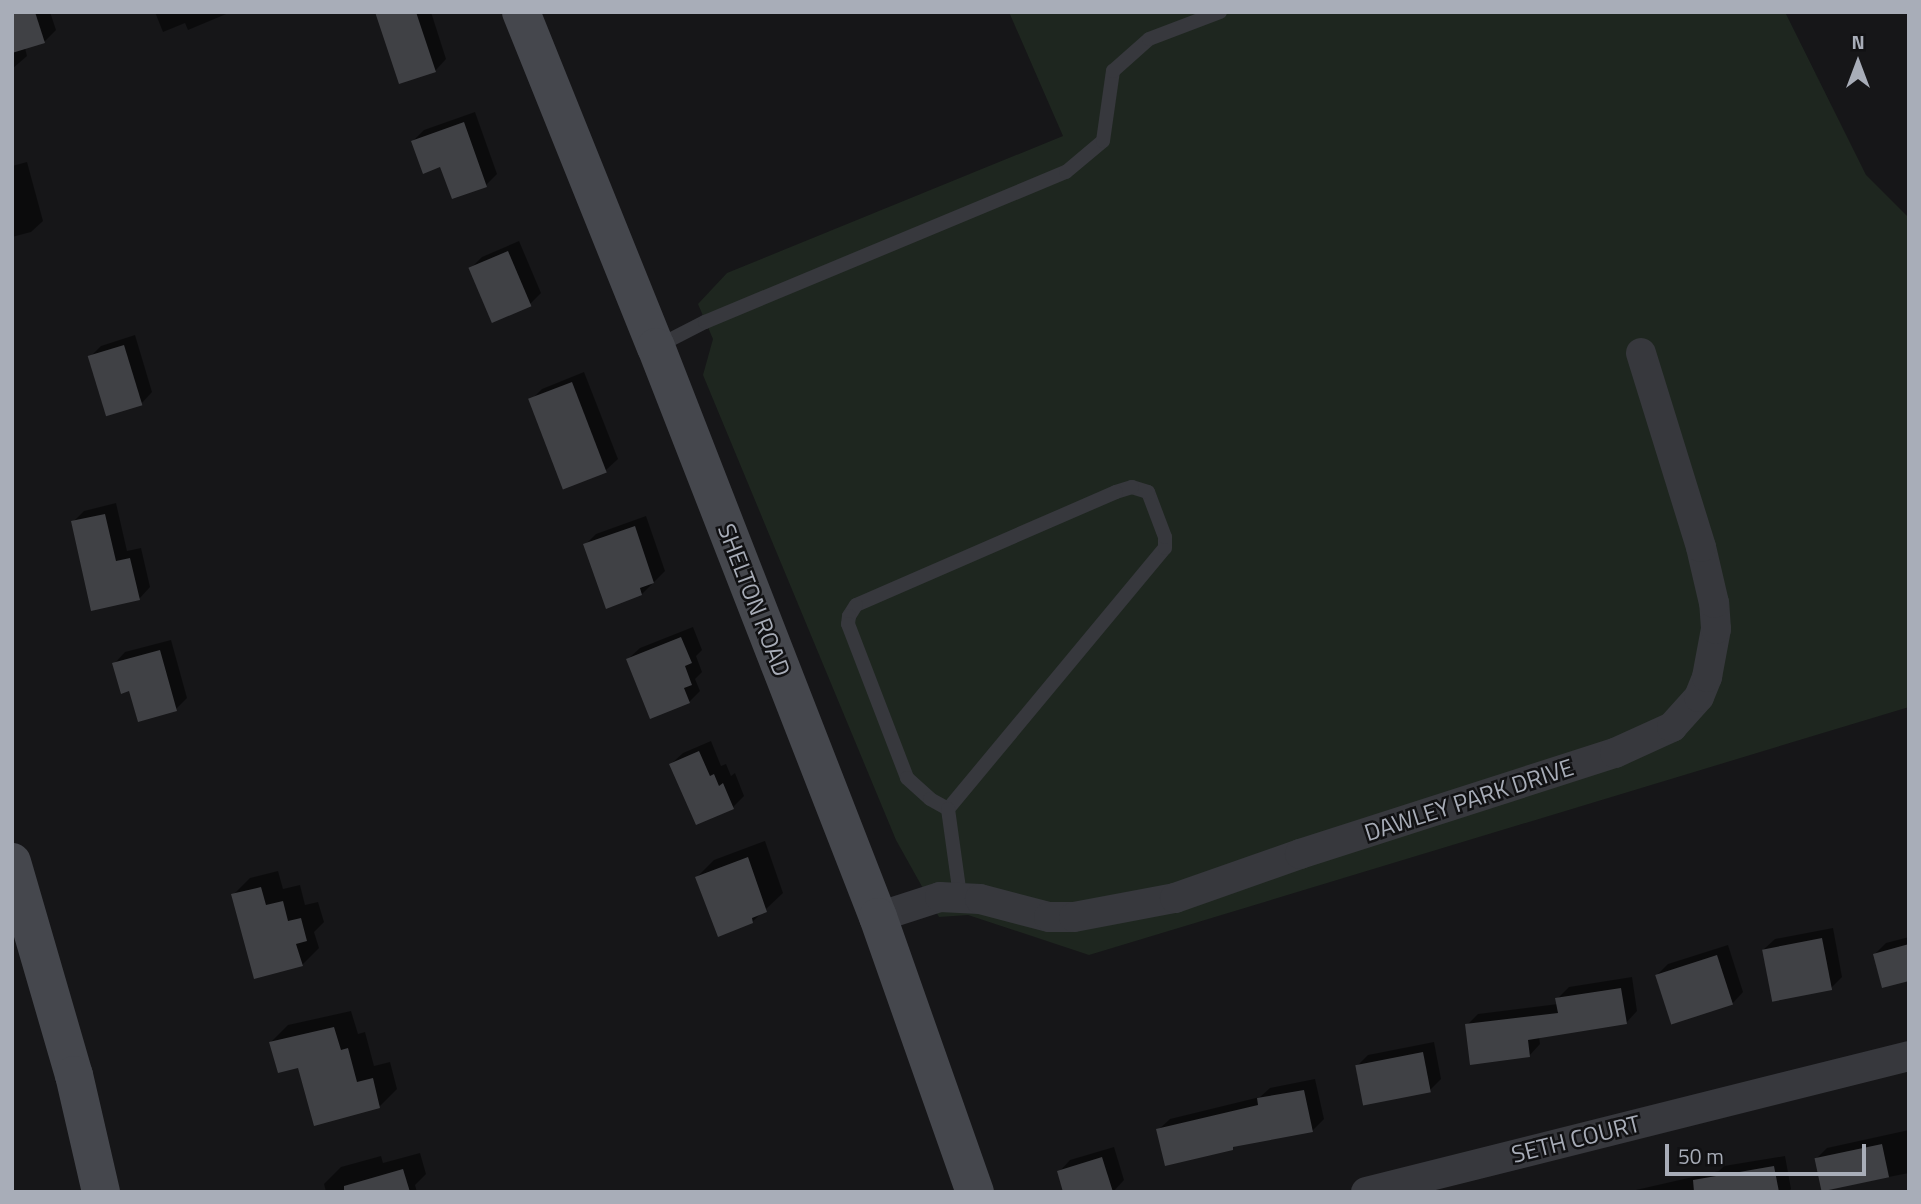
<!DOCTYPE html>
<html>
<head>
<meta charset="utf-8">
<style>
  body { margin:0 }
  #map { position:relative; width:1921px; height:1204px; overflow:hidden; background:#161618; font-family:"Titillium Web",sans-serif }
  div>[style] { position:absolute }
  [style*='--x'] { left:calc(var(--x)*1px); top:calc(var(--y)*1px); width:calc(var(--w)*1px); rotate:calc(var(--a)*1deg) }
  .green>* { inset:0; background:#1e261f }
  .shadow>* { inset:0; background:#0007 }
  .building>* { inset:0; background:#404145; transform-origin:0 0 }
  .lane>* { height:14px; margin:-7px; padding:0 7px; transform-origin:7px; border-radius:7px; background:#37383d }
  .street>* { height:30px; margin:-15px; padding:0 15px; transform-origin:15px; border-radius:15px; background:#37383d }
  .secondary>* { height:38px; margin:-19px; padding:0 19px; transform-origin:19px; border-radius:19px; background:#45474d }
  span { translate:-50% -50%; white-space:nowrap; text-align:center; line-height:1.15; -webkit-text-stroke:5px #111113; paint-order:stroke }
  .street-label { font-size:24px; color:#a8adb8 }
  .frame { position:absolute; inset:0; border:14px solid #a8adb8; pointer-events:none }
  .north { position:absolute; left:1823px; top:28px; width:70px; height:70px; -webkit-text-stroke:5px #111113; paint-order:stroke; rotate:0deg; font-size:19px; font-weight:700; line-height:28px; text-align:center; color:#a8adb8 }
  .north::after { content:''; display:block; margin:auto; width:24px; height:32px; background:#a8adb8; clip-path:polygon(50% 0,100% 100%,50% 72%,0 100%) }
  .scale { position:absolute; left:1665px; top:1144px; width:201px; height:32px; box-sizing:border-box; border:4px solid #a8adb8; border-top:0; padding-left:9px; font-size:21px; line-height:24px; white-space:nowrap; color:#a8adb8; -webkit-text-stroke:5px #111113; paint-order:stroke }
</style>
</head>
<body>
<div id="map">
  <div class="green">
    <div style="clip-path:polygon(1009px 12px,1785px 12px,1866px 175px,1909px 218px,1909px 707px,1089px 955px,968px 915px,939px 917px,896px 840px,703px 375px,713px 339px,698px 304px,727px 273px,1063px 136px)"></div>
  </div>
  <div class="shadow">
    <div style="clip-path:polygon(12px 12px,50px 12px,56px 30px,45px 41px,25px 48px,27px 56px,12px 69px)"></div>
    <div style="clip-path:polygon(155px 12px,231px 12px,188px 30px,185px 23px,163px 32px)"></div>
    <div style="clip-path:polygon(377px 12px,431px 12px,446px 59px,435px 71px)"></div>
    <div style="clip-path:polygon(475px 112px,497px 174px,486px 185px,441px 165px,413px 141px,424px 130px)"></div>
    <div style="clip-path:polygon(27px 162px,43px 221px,31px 232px,12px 237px,12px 166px)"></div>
    <div style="clip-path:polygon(519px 241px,541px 293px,530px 304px,471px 268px,482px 257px)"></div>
    <div style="clip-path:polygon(135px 335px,152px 392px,141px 404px,90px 357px,101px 346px)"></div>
    <div style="clip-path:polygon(584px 372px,618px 459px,606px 470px,565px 486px,531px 400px,542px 389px)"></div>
    <div style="clip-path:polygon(116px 503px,127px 551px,141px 548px,150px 587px,139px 599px,73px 522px,84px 511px)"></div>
    <div style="clip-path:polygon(646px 516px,665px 571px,642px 594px,585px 545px,596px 534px)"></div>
    <div style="clip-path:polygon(693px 627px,702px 650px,696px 656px,702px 672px,695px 679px,700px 691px,689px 702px,628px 659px,640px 648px)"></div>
    <div style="clip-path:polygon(171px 640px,187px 698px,176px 709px,131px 689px,114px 664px,125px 652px)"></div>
    <div style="clip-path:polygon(711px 741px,721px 766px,726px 764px,731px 776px,735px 773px,744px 796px,733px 807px,671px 764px,683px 753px)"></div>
    <div style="clip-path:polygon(765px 841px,783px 893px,752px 922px,697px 877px,714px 860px)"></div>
    <div style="clip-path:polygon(278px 871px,283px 889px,300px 885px,305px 905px,318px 902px,324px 922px,314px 932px,319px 948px,302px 965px,233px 895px,250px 878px)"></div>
    <div style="clip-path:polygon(1833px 928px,1842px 977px,1831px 988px,1763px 950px,1775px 939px)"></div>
    <div style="clip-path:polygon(1909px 937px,1909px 979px,1875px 954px,1886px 943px)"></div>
    <div style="clip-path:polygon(1728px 945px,1743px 992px,1732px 1004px,1657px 975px,1668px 964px)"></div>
    <div style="clip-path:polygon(1632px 977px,1637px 1011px,1626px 1023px,1539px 1036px,1540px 1044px,1529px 1056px,1467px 1025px,1478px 1014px,1558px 1004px,1557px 999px,1569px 987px)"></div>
    <div style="clip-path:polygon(351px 1011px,358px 1034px,365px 1032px,374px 1066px,390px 1062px,397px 1089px,380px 1106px,271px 1042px,288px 1025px)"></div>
    <div style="clip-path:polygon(1434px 1042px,1441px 1079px,1430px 1090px,1357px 1066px,1368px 1055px)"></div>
    <div style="clip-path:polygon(1315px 1079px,1324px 1119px,1312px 1131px,1236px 1145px,1232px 1148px,1158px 1130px,1170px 1119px,1260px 1097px,1270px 1088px)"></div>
    <div style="clip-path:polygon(1909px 1130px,1909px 1173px,1823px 1190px,1816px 1159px,1827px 1148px)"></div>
    <div style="clip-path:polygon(1114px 1147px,1124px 1180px,1113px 1192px,1059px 1172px,1070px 1160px)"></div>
    <div style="clip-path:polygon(420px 1153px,426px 1174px,415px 1185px,417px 1192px,326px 1192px,324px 1184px,341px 1167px,381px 1156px,383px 1163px)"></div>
    <div style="clip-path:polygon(1785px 1156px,1791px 1189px,1788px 1192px,1627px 1192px,1719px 1171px,1724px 1166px)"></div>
  </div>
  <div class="building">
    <div style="clip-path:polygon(12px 12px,35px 12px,45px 43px,12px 53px)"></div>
    <div style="clip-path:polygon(375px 12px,416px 12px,436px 72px,399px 84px)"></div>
    <div style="clip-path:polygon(464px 122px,487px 187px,452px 199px,440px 167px,423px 174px,411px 141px)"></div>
    <div style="left:508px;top:251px;width:60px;height:43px;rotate:67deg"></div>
    <div style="left:124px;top:345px;width:63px;height:38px;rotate:73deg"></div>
    <div style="left:572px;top:382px;width:97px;height:47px;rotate:69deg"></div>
    <div style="clip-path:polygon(105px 514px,116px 561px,130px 558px,140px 600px,91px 611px,71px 521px)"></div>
    <div style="clip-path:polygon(635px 526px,654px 583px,640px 588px,642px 595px,606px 609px,583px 544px)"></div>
    <div style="clip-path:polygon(681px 637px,692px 663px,685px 666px,692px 685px,684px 688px,690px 703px,650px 719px,626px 659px)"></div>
    <div style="clip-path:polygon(160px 650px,177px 711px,138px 722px,129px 691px,121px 694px,112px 663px)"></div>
    <div style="clip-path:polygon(699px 751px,710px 776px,714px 774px,719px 786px,723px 783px,734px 809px,696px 825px,669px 764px)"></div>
    <div style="clip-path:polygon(748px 857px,767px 912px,752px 918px,753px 923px,718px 937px,695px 877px)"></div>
    <div style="clip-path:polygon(261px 887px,266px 905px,283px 901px,288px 921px,301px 918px,307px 941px,296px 944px,303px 966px,254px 979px,231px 894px)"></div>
    <div style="left:1822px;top:938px;width:53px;height:61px;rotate:79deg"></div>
    <div style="clip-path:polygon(1909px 944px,1909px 981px,1882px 988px,1873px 954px)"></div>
    <div style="left:1717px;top:955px;width:52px;height:65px;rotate:72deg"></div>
    <div style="clip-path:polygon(1621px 988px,1627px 1024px,1528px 1040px,1530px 1057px,1470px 1065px,1465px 1024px,1558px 1013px,1555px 998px)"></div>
    <div style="clip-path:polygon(334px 1027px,341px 1050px,348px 1048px,357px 1082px,373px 1078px,380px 1108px,314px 1126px,298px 1068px,278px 1073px,269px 1042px)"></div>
    <div style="left:1423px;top:1052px;width:41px;height:69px;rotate:79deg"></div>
    <div style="clip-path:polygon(1304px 1090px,1313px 1132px,1233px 1147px,1233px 1150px,1165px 1166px,1156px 1129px,1258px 1105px,1257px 1098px)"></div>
    <div style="left:1882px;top:1144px;width:34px;height:69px;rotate:78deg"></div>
    <div style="clip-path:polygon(1102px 1157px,1113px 1192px,1063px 1192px,1057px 1171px)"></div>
    <div style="clip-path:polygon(1774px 1166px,1779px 1192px,1694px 1192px,1693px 1180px)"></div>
    <div style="clip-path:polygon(403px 1169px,410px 1192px,344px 1192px,344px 1186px)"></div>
  </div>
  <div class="lane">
    <div style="--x:658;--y:346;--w:53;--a:-27.1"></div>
    <div style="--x:705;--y:322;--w:391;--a:-22.6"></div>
    <div style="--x:1066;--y:172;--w:48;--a:-40"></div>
    <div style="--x:1103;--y:141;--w:71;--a:-81.9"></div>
    <div style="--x:1113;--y:71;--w:48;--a:-41.6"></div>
    <div style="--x:1149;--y:39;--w:76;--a:-20.8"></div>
    <div style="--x:948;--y:809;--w:339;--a:-50.3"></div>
    <div style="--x:1165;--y:548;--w:11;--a:-90"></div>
    <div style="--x:1165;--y:537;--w:48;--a:-110.7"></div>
    <div style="--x:1148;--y:492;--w:17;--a:-163"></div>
    <div style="--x:1132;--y:487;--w:17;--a:163"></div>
    <div style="--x:1116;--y:492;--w:283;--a:156.5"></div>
    <div style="--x:856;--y:605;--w:13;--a:122"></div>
    <div style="--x:849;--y:616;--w:8;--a:97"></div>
    <div style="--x:848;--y:624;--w:165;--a:69"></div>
    <div style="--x:907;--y:778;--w:31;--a:42"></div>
    <div style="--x:930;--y:799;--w:21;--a:29"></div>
    <div style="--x:948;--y:809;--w:88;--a:82.1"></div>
  </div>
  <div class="street">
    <div style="--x:878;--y:917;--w:65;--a:-17.9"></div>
    <div style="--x:940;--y:897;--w:40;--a:2.9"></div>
    <div style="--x:980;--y:899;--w:71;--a:14.6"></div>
    <div style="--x:1049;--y:917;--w:25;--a:0"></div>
    <div style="--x:1074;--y:917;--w:103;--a:-10.7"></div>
    <div style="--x:1175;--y:898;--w:133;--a:-19.4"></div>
    <div style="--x:1300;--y:854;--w:331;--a:-17.8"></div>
    <div style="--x:1615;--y:753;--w:63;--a:-24.5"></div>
    <div style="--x:1672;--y:727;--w:40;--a:-48"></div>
    <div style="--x:1699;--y:697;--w:22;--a:-68"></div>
    <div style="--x:1707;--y:677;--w:49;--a:-79.4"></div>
    <div style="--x:1716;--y:629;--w:26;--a:-94"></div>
    <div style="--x:1714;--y:603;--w:57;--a:-103.1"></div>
    <div style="--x:1701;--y:547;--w:203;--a:-107.2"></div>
    <div style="--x:1366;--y:1192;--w:560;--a:-14.06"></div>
  </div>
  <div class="secondary">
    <div style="--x:521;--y:12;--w:361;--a:68.1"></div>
    <div style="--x:656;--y:347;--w:612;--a:68.72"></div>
    <div style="--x:878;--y:917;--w:292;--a:70.6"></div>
    <div style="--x:12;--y:862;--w:222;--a:73.8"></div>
    <div style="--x:74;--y:1075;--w:120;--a:77"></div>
  </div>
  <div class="street-label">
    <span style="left:754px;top:600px;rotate:69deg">SHELTON ROAD</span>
    <span style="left:1469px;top:800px;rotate:-18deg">DAWLEY PARK DRIVE</span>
    <span style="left:1576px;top:1139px;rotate:-14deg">SETH COURT</span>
  </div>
  <div class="frame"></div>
  <div class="north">N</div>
  <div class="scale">50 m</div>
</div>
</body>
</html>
